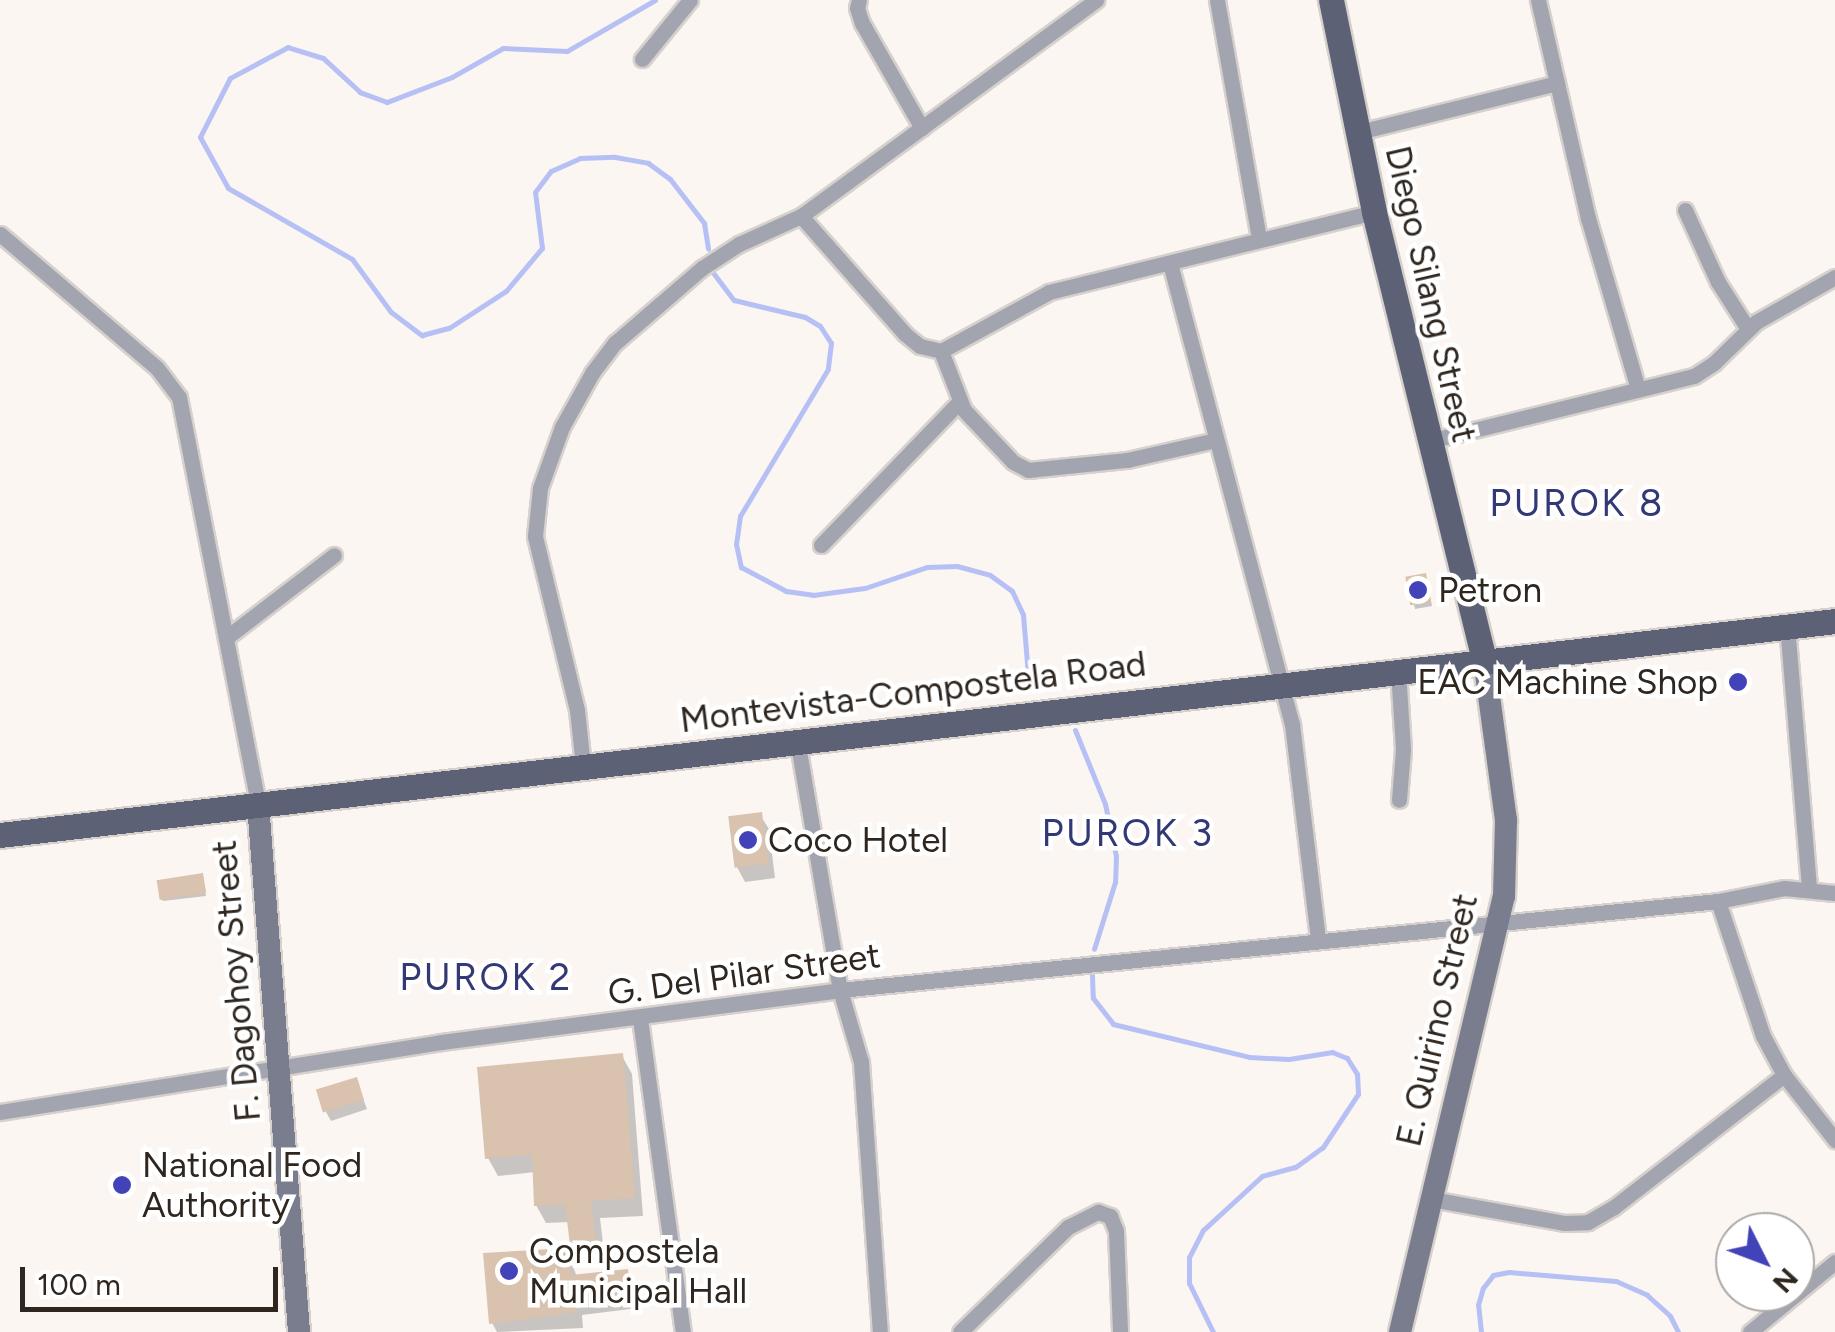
<!DOCTYPE html>
<html>
<head>
<meta charset="utf-8">
<style>
  body { margin:0 }
  #map { position:relative; width:1835px; height:1332px; overflow:hidden; background:#fbf6f2; font-family:Figtree,sans-serif }
  div>[style] { position:absolute }
  [style*='--x'] { left:calc(var(--x)*1px); top:calc(var(--y)*1px); width:calc(var(--w)*1px); rotate:calc(var(--a)*1deg) }
  .shadow>* { inset:0; background:#0003 }
  .stream>* { height:5px; margin:-2.5px; padding:0 2.5px; transform-origin:2.5px; border-radius:2.5px; background:#b6c0f5 }
  .building>* { inset:0; background:#d9c2ae; transform-origin:0 0 }
  .roads { filter:drop-shadow(2px 0 #d6d1cc) drop-shadow(-2px 0 #d6d1cc) drop-shadow(0 2px #d6d1cc) drop-shadow(0 -2px #d6d1cc) }
  .street>* { height:15px; margin:-7.5px; padding:0 7.5px; transform-origin:7.5px; border-radius:7.5px; background:#a2a5b0 }
  .secondary>* { height:22px; margin:-11px; padding:0 11px; transform-origin:11px; border-radius:11px; background:#797d8e }
  .primary>* { height:25px; margin:-12.5px; padding:0 12.5px; transform-origin:12.5px; border-radius:12.5px; background:#5d6175 }
  .dots>* { width:28px; height:28px; translate:-50% -50%; box-sizing:border-box; border:5px solid #fff; border-radius:50% }
  span { translate:-50% -50%; white-space:nowrap; text-align:center; line-height:1.15; -webkit-text-stroke:9px #fff; paint-order:stroke }
  .street-label { font-size:35px; color:#2f261f }
  .poi-label { font-size:35px; color:#2f261f }
  .left { translate:0 -50%; text-align:left }
  .right { translate:-100% -50%; text-align:right }
  .neighbourhood-label { font-size:38px; color:#333974; letter-spacing:2.5px }
  .north { position:absolute; left:1715px; top:1212px; width:100px; height:100px; box-sizing:border-box; background:#fff; border:2px solid #aca8a5; border-radius:50%; rotate:132deg; font-size:28px; font-weight:700; line-height:40px; text-align:center; color:#2f261f }
  .north::after { content:''; display:block; margin:auto; width:35px; height:45px; background:#4243b8; clip-path:polygon(50% 0,100% 100%,50% 72%,0 100%) }
  .scale { position:absolute; left:20px; top:1267px; width:258px; height:45px; box-sizing:border-box; border:5px solid #2f261f; border-top:0; padding-left:12px; font-size:30px; line-height:35px; white-space:nowrap; color:#2f261f; -webkit-text-stroke:8px #fff; paint-order:stroke }
</style>
</head>
<body>
<div id="map">
  <div class="shadow">
    <div style="clip-path:polygon(1408px 579px,1427px 579px,1432px 606px,1415px 609px)"></div>
    <div style="clip-path:polygon(760px 815px,769px 829px,775px 878px,745px 882px,737px 867px)"></div>
    <div style="clip-path:polygon(202px 876px,206px 896px,163px 901px,161px 898px)"></div>
    <div style="clip-path:polygon(622px 1056px,632px 1074px,643px 1216px,600px 1218px,605px 1260px,582px 1262px,572px 1245px,569px 1222px,546px 1223px,536px 1205px,535px 1172px,498px 1176px,488px 1158px)"></div>
    <div style="clip-path:polygon(356px 1080px,367px 1109px,331px 1121px,326px 1112px)"></div>
    <div style="clip-path:polygon(567px 1251px,577px 1277px,627px 1271px,636px 1287px,638px 1308px,582px 1315px,583px 1328px,497px 1332px,492px 1323px)"></div>
  </div>
  <div class="stream">
    <div style="--x:655;--y:0;--w:102;--a:149.9"></div>
    <div style="--x:567;--y:51;--w:64;--a:-177.3"></div>
    <div style="--x:503;--y:48;--w:59;--a:150.4"></div>
    <div style="--x:452;--y:77;--w:70;--a:159"></div>
    <div style="--x:387;--y:102;--w:29;--a:-160"></div>
    <div style="--x:360;--y:92;--w:50;--a:-137.4"></div>
    <div style="--x:323;--y:58;--w:37;--a:-163"></div>
    <div style="--x:288;--y:47;--w:66;--a:151.9"></div>
    <div style="--x:230;--y:78;--w:66;--a:117"></div>
    <div style="--x:200;--y:137;--w:58;--a:61.2"></div>
    <div style="--x:228;--y:188;--w:143;--a:29.8"></div>
    <div style="--x:352;--y:259;--w:66;--a:53.7"></div>
    <div style="--x:391;--y:312;--w:39;--a:37"></div>
    <div style="--x:422;--y:335;--w:28;--a:-15"></div>
    <div style="--x:449;--y:328;--w:68;--a:-33"></div>
    <div style="--x:506;--y:291;--w:56;--a:-50.1"></div>
    <div style="--x:542;--y:248;--w:56;--a:-97.1"></div>
    <div style="--x:535;--y:192;--w:26;--a:-53"></div>
    <div style="--x:551;--y:171;--w:32;--a:-24"></div>
    <div style="--x:580;--y:158;--w:35;--a:-2"></div>
    <div style="--x:615;--y:157;--w:34;--a:10"></div>
    <div style="--x:648;--y:163;--w:27;--a:36"></div>
    <div style="--x:670;--y:179;--w:56;--a:52.3"></div>
    <div style="--x:704;--y:223;--w:26;--a:81"></div>
    <div style="--x:711;--y:270;--w:38;--a:53"></div>
    <div style="--x:734;--y:300;--w:73;--a:13.5"></div>
    <div style="--x:805;--y:317;--w:17;--a:31"></div>
    <div style="--x:820;--y:326;--w:20;--a:57"></div>
    <div style="--x:831;--y:343;--w:26;--a:97"></div>
    <div style="--x:828;--y:369;--w:171;--a:120.9"></div>
    <div style="--x:740;--y:516;--w:28;--a:98"></div>
    <div style="--x:736;--y:544;--w:24;--a:78"></div>
    <div style="--x:741;--y:567;--w:51;--a:28.1"></div>
    <div style="--x:786;--y:591;--w:27;--a:8"></div>
    <div style="--x:813;--y:595;--w:52;--a:-7.7"></div>
    <div style="--x:865;--y:588;--w:65;--a:-18.7"></div>
    <div style="--x:927;--y:567;--w:30;--a:-2"></div>
    <div style="--x:957;--y:566;--w:34;--a:15"></div>
    <div style="--x:990;--y:575;--w:27;--a:36"></div>
    <div style="--x:1012;--y:591;--w:26;--a:65"></div>
    <div style="--x:1023;--y:615;--w:72;--a:85.2"></div>
    <div style="--x:1075;--y:730;--w:80;--a:67.9"></div>
    <div style="--x:1105;--y:804;--w:53;--a:78.1"></div>
    <div style="--x:1116;--y:856;--w:26;--a:92"></div>
    <div style="--x:1115;--y:882;--w:70;--a:107.4"></div>
    <div style="--x:1092;--y:975;--w:23;--a:88"></div>
    <div style="--x:1093;--y:998;--w:33;--a:52"></div>
    <div style="--x:1113;--y:1024;--w:140;--a:13.6"></div>
    <div style="--x:1249;--y:1057;--w:40;--a:2.9"></div>
    <div style="--x:1289;--y:1059;--w:44;--a:-9.2"></div>
    <div style="--x:1332;--y:1052;--w:16;--a:22"></div>
    <div style="--x:1347;--y:1058;--w:19;--a:58"></div>
    <div style="--x:1357;--y:1074;--w:20;--a:87"></div>
    <div style="--x:1358;--y:1094;--w:64;--a:123.4"></div>
    <div style="--x:1323;--y:1147;--w:34;--a:144"></div>
    <div style="--x:1295;--y:1167;--w:34;--a:165"></div>
    <div style="--x:1262;--y:1176;--w:80;--a:137.5"></div>
    <div style="--x:1203;--y:1230;--w:30;--a:117"></div>
    <div style="--x:1189;--y:1257;--w:26;--a:90"></div>
    <div style="--x:1189;--y:1283;--w:55;--a:63.9"></div>
    <div style="--x:1481;--y:1332;--w:27;--a:-96"></div>
    <div style="--x:1478;--y:1305;--w:18;--a:-74"></div>
    <div style="--x:1483;--y:1288;--w:16;--a:-52"></div>
    <div style="--x:1493;--y:1275;--w:16;--a:-11"></div>
    <div style="--x:1509;--y:1272;--w:107;--a:4.8"></div>
    <div style="--x:1616;--y:1281;--w:34;--a:24"></div>
    <div style="--x:1647;--y:1295;--w:31;--a:42"></div>
    <div style="--x:1670;--y:1316;--w:18;--a:63"></div>
  </div>
  <div class="building">
    <div style="left:1426px;top:573px;width:29px;height:21px;rotate:80deg"></div>
    <div style="left:762px;top:812px;width:52px;height:34px;rotate:83deg"></div>
    <div style="left:203px;top:873px;width:20px;height:47px;rotate:81deg"></div>
    <div style="clip-path:polygon(623px 1053px,635px 1198px,591px 1201px,596px 1242px,570px 1245px,565px 1205px,534px 1206px,532px 1154px,485px 1159px,477px 1067px)"></div>
    <div style="left:357px;top:1077px;width:24px;height:43px;rotate:73deg"></div>
    <div style="clip-path:polygon(568px 1248px,571px 1275px,628px 1269px,631px 1292px,574px 1299px,576px 1312px,489px 1324px,483px 1253px)"></div>
  </div>
  <div class="roads">
    <div class="street">
      <div style="--x:859;--y:0;--w:8;--a:104"></div>
      <div style="--x:857;--y:8;--w:16;--a:72"></div>
      <div style="--x:862;--y:23;--w:121;--a:60.3"></div>
      <div style="--x:1217;--y:0;--w:243;--a:80"></div>
      <div style="--x:1538;--y:0;--w:224;--a:77.1"></div>
      <div style="--x:1588;--y:218;--w:175;--a:73.7"></div>
      <div style="--x:642;--y:59;--w:76;--a:-50.9"></div>
      <div style="--x:1359;--y:132;--w:204;--a:-13.9"></div>
      <div style="--x:1685;--y:210;--w:79;--a:65.4"></div>
      <div style="--x:1718;--y:282;--w:56;--a:57.4"></div>
      <div style="--x:801;--y:216;--w:157;--a:48.6"></div>
      <div style="--x:905;--y:334;--w:19;--a:39"></div>
      <div style="--x:920;--y:346;--w:22;--a:13"></div>
      <div style="--x:941;--y:351;--w:123;--a:-28.6"></div>
      <div style="--x:1049;--y:292;--w:335;--a:-13.8"></div>
      <div style="--x:0;--y:234;--w:206;--a:40.5"></div>
      <div style="--x:157;--y:368;--w:36;--a:53"></div>
      <div style="--x:179;--y:397;--w:415;--a:79"></div>
      <div style="--x:1170;--y:263;--w:477;--a:75.2"></div>
      <div style="--x:1292;--y:724;--w:217;--a:83.1"></div>
      <div style="--x:941;--y:351;--w:63;--a:68.7"></div>
      <div style="--x:964;--y:410;--w:71;--a:46.7"></div>
      <div style="--x:1013;--y:462;--w:17;--a:28"></div>
      <div style="--x:1028;--y:470;--w:100;--a:-5.8"></div>
      <div style="--x:1127;--y:460;--w:91;--a:-12.7"></div>
      <div style="--x:1429;--y:441;--w:273;--a:-13.8"></div>
      <div style="--x:1694;--y:376;--w:24;--a:-33"></div>
      <div style="--x:1714;--y:363;--w:59;--a:-44.3"></div>
      <div style="--x:1756;--y:322;--w:91;--a:-29.7"></div>
      <div style="--x:821;--y:545;--w:197;--a:-46"></div>
      <div style="--x:1787;--y:625;--w:263;--a:85.2"></div>
      <div style="--x:226;--y:638;--w:136;--a:-37.5"></div>
      <div style="--x:1398;--y:670;--w:79;--a:86.4"></div>
      <div style="--x:1403;--y:749;--w:51;--a:94.5"></div>
      <div style="--x:797;--y:739;--w:255;--a:80.3"></div>
      <div style="--x:840;--y:990;--w:75;--a:73.7"></div>
      <div style="--x:861;--y:1062;--w:271;--a:86"></div>
      <div style="--x:583;--y:766;--w:56;--a:-96.1"></div>
      <div style="--x:577;--y:710;--w:179;--a:-103.6"></div>
      <div style="--x:535;--y:536;--w:48;--a:-84.1"></div>
      <div style="--x:540;--y:488;--w:65;--a:-70.2"></div>
      <div style="--x:562;--y:427;--w:62;--a:-60.9"></div>
      <div style="--x:592;--y:373;--w:38;--a:-53"></div>
      <div style="--x:615;--y:343;--w:115;--a:-40.8"></div>
      <div style="--x:702;--y:268;--w:44;--a:-33"></div>
      <div style="--x:739;--y:244;--w:68;--a:-24.3"></div>
      <div style="--x:801;--y:216;--w:366;--a:-36.2"></div>
      <div style="--x:1718;--y:901;--w:142;--a:71.6"></div>
      <div style="--x:1763;--y:1036;--w:44;--a:61.7"></div>
      <div style="--x:1784;--y:1075;--w:83;--a:51.9"></div>
      <div style="--x:640;--y:1019;--w:316;--a:82.2"></div>
      <div style="--x:0;--y:1112;--w:447;--a:-9"></div>
      <div style="--x:441;--y:1042;--w:402;--a:-7.4"></div>
      <div style="--x:840;--y:990;--w:882;--a:-5.79"></div>
      <div style="--x:1718;--y:901;--w:67;--a:-11.1"></div>
      <div style="--x:1784;--y:888;--w:51;--a:5.6"></div>
      <div style="--x:1431;--y:1199;--w:135;--a:10.2"></div>
      <div style="--x:1564;--y:1223;--w:24;--a:-2"></div>
      <div style="--x:1588;--y:1222;--w:30;--a:-30"></div>
      <div style="--x:1614;--y:1207;--w:215;--a:-37.8"></div>
      <div style="--x:960;--y:1332;--w:151;--a:-44.2"></div>
      <div style="--x:1068;--y:1227;--w:34;--a:-27"></div>
      <div style="--x:1098;--y:1212;--w:13;--a:18"></div>
      <div style="--x:1110;--y:1216;--w:16;--a:68"></div>
      <div style="--x:1116;--y:1231;--w:101;--a:87.7"></div>
      <div style="--x:1750;--y:1332;--w:110;--a:-39.5"></div>
    </div>
    <div class="secondary">
      <div style="--x:258;--y:804;--w:530;--a:85.56"></div>
      <div style="--x:1400;--y:1332;--w:447;--a:-76.6"></div>
      <div style="--x:1504;--y:897;--w:77;--a:-88.5"></div>
      <div style="--x:1506;--y:820;--w:162;--a:-97.8"></div>
    </div>
    <div class="primary">
      <div style="--x:1331;--y:0;--w:216;--a:78.5"></div>
      <div style="--x:1374;--y:212;--w:461;--a:76.2"></div>
      <div style="--x:0;--y:835;--w:1847;--a:-6.65"></div>
    </div>
  </div>
  <div class="dots">
    <div style="left:1418px;top:590px;background:#4243b8"></div>
    <div style="left:1738px;top:682px;background:#4243b8"></div>
    <div style="left:748px;top:840px;background:#4243b8"></div>
    <div style="left:122px;top:1185px;background:#4243b8"></div>
    <div style="left:509px;top:1271px;background:#4243b8"></div>
  </div>
  <div class="street-label">
    <span style="left:1431px;top:294px;rotate:77deg">Diego Silang Street</span>
    <span style="left:913px;top:692px;rotate:-7deg">Montevista-Compostela Road</span>
    <span style="left:744px;top:974px;rotate:-8deg">G. Del Pilar Street</span>
    <span style="left:236px;top:981px;rotate:-95deg">F. Dagohoy Street</span>
    <span style="left:1437px;top:1020px;rotate:-77deg">E. Quirino Street</span>
  </div>
  <div class="poi-label">
    <span class="left" style="left:1438px;top:590px">Petron</span>
    <span class="right" style="left:1718px;top:682px">EAC Machine Shop</span>
    <span class="left" style="left:768px;top:840px">Coco Hotel</span>
    <span class="left" style="left:142px;top:1185px">National Food<br>Authority</span>
    <span class="left" style="left:529px;top:1271px">Compostela<br>Municipal Hall</span>
  </div>
  <div class="neighbourhood-label">
    <span style="left:1577px;top:504px">PUROK 8</span>
    <span style="left:1128px;top:834px">PUROK 3</span>
    <span style="left:486px;top:978px">PUROK 2</span>
  </div>
  <div class="north">N</div>
  <div class="scale">100 m</div>
</div>
</body>
</html>
